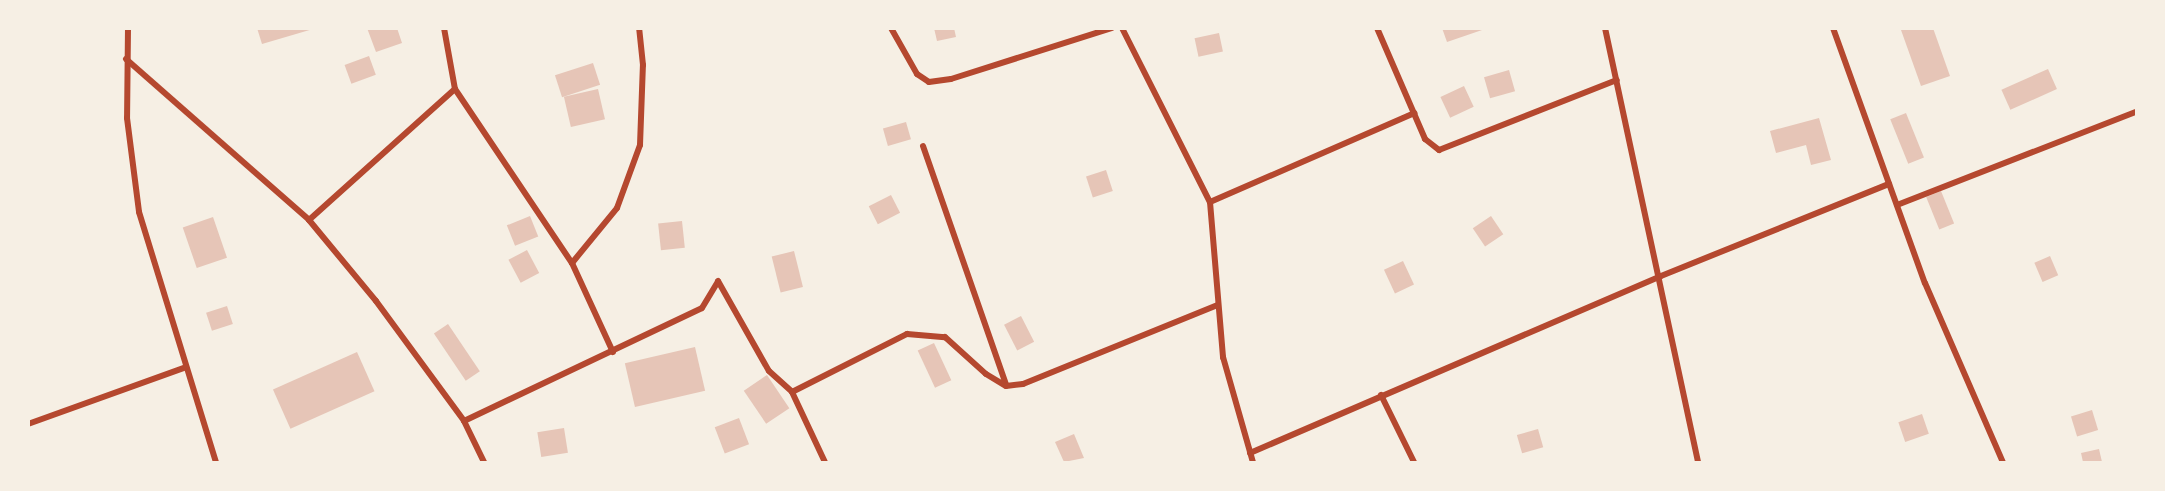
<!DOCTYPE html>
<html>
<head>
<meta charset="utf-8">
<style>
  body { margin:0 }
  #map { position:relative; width:2165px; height:491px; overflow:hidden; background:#f6efe4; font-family:Merriweather,serif }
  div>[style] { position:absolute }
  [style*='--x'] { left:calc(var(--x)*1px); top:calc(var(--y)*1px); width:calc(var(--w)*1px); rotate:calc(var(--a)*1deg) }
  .building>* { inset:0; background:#e6c5b7; transform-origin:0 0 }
  .minor>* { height:6px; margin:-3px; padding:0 3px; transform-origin:3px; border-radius:3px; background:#b5482f }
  span { translate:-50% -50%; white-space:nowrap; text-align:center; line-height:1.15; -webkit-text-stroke:4.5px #f6efe4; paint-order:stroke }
  .frame { position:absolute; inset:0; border:30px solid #f6efe4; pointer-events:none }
</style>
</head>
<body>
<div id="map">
  <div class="building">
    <div style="clip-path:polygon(257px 28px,313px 28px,313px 29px,262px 44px)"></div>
    <div style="clip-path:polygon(367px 28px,397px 28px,402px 43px,376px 52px)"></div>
    <div style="clip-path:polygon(934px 28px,954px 28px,956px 37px,937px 41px)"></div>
    <div style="clip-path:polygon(1442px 28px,1485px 28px,1485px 29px,1447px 42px)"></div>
    <div style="clip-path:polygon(1933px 28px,1950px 76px,1921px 86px,1901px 30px)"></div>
    <div style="left:1219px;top:33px;width:19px;height:25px;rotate:78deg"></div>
    <div style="left:369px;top:56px;width:20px;height:26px;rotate:70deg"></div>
    <div style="left:593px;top:63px;width:23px;height:40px;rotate:72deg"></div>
    <div style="left:2048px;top:69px;width:22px;height:51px;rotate:66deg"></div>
    <div style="left:1509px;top:70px;width:22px;height:26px;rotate:74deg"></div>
    <div style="left:1464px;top:86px;width:23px;height:26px;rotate:65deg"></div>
    <div style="left:598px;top:89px;width:31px;height:35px;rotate:77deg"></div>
    <div style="left:1906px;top:113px;width:48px;height:17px;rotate:68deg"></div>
    <div style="clip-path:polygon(1819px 118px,1831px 160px,1811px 165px,1806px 145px,1776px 153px,1770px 131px)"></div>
    <div style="left:906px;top:122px;width:18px;height:24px;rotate:74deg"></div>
    <div style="left:1106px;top:170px;width:22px;height:21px;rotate:72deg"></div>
    <div style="left:1941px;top:191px;width:35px;height:16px;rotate:68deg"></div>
    <div style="left:891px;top:195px;width:20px;height:25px;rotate:63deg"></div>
    <div style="left:530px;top:216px;width:22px;height:25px;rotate:68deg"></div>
    <div style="left:1491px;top:216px;width:22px;height:22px;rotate:56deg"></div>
    <div style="left:213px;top:217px;width:43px;height:32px;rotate:71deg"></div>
    <div style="left:682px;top:221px;width:27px;height:24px;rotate:84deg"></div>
    <div style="left:527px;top:250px;width:26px;height:21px;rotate:62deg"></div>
    <div style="left:794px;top:251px;width:37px;height:23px;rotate:76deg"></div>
    <div style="left:2050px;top:256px;width:21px;height:17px;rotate:67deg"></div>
    <div style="left:1403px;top:261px;width:26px;height:21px;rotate:65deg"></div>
    <div style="left:227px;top:306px;width:19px;height:22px;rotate:72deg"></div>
    <div style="left:1021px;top:316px;width:29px;height:19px;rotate:63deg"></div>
    <div style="left:448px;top:324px;width:57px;height:17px;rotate:56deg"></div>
    <div style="left:934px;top:343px;width:41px;height:18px;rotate:65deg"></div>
    <div style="left:695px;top:347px;width:45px;height:72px;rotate:77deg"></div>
    <div style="left:357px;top:352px;width:43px;height:92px;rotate:66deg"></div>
    <div style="left:767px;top:375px;width:40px;height:28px;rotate:56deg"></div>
    <div style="left:2092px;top:410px;width:21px;height:22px;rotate:73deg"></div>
    <div style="left:1922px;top:414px;width:21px;height:25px;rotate:71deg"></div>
    <div style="left:739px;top:418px;width:28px;height:26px;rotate:69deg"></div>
    <div style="left:564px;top:428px;width:25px;height:27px;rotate:81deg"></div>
    <div style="left:1538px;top:429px;width:19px;height:22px;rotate:74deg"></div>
    <div style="clip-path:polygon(1074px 434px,1084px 458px,1064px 462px,1055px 442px)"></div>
    <div style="clip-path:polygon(2099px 449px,2102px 462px,2083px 462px,2081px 453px)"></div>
  </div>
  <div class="minor">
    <div style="--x:128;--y:28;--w:90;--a:90.6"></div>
    <div style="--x:127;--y:118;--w:95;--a:82.7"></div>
    <div style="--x:139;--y:212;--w:262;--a:72.9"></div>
    <div style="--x:444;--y:28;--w:62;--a:79.8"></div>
    <div style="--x:455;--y:89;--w:210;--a:56.1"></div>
    <div style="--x:572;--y:263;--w:98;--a:65.3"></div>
    <div style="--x:891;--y:28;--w:53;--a:60.5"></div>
    <div style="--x:917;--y:74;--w:14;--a:34"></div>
    <div style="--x:929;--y:82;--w:22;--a:-8"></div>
    <div style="--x:951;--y:79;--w:169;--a:-17.6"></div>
    <div style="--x:1122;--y:28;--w:195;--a:63.2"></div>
    <div style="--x:1210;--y:202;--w:156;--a:85.2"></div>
    <div style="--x:1223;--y:357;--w:109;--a:74.1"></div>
    <div style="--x:1377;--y:28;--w:121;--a:66.6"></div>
    <div style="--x:1425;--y:139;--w:18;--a:38"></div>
    <div style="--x:1439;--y:150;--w:191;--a:-21.5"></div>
    <div style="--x:1605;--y:28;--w:444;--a:77.9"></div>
    <div style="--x:1833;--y:28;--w:271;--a:70.2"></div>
    <div style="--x:1925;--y:283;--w:195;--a:66.5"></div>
    <div style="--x:126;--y:59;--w:244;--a:41.3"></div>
    <div style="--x:309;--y:220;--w:105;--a:50.4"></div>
    <div style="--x:376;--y:301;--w:149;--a:53.7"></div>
    <div style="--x:464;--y:421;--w:46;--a:64"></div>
    <div style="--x:923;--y:146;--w:253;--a:70.8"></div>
    <div style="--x:1210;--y:202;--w:223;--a:-23.5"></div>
    <div style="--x:1897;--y:205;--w:256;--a:-21.3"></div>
    <div style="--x:309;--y:220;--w:196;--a:-41.9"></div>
    <div style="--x:572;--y:263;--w:71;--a:-50.7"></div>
    <div style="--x:617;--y:208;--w:67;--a:-69.9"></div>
    <div style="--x:640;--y:145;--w:80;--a:-87.9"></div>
    <div style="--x:643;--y:65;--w:37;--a:-96"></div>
    <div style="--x:792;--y:392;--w:77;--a:64.8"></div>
    <div style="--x:1381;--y:395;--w:75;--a:63.8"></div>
    <div style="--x:464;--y:421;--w:263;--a:-25.4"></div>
    <div style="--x:702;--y:308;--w:31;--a:-59"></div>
    <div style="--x:718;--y:281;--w:103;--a:60.5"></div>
    <div style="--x:769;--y:371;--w:31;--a:42"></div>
    <div style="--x:792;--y:392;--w:129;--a:-26.8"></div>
    <div style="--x:907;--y:334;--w:38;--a:5"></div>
    <div style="--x:945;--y:337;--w:55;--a:42.1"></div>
    <div style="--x:986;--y:374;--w:23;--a:31"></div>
    <div style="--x:1006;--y:386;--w:17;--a:-7"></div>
    <div style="--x:1023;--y:384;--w:210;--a:-22.1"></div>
    <div style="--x:28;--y:424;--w:168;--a:-19.8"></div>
    <div style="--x:1250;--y:453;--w:447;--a:-23.3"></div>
    <div style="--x:1661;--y:276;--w:246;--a:-22"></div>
  </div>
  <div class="frame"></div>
</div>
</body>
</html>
